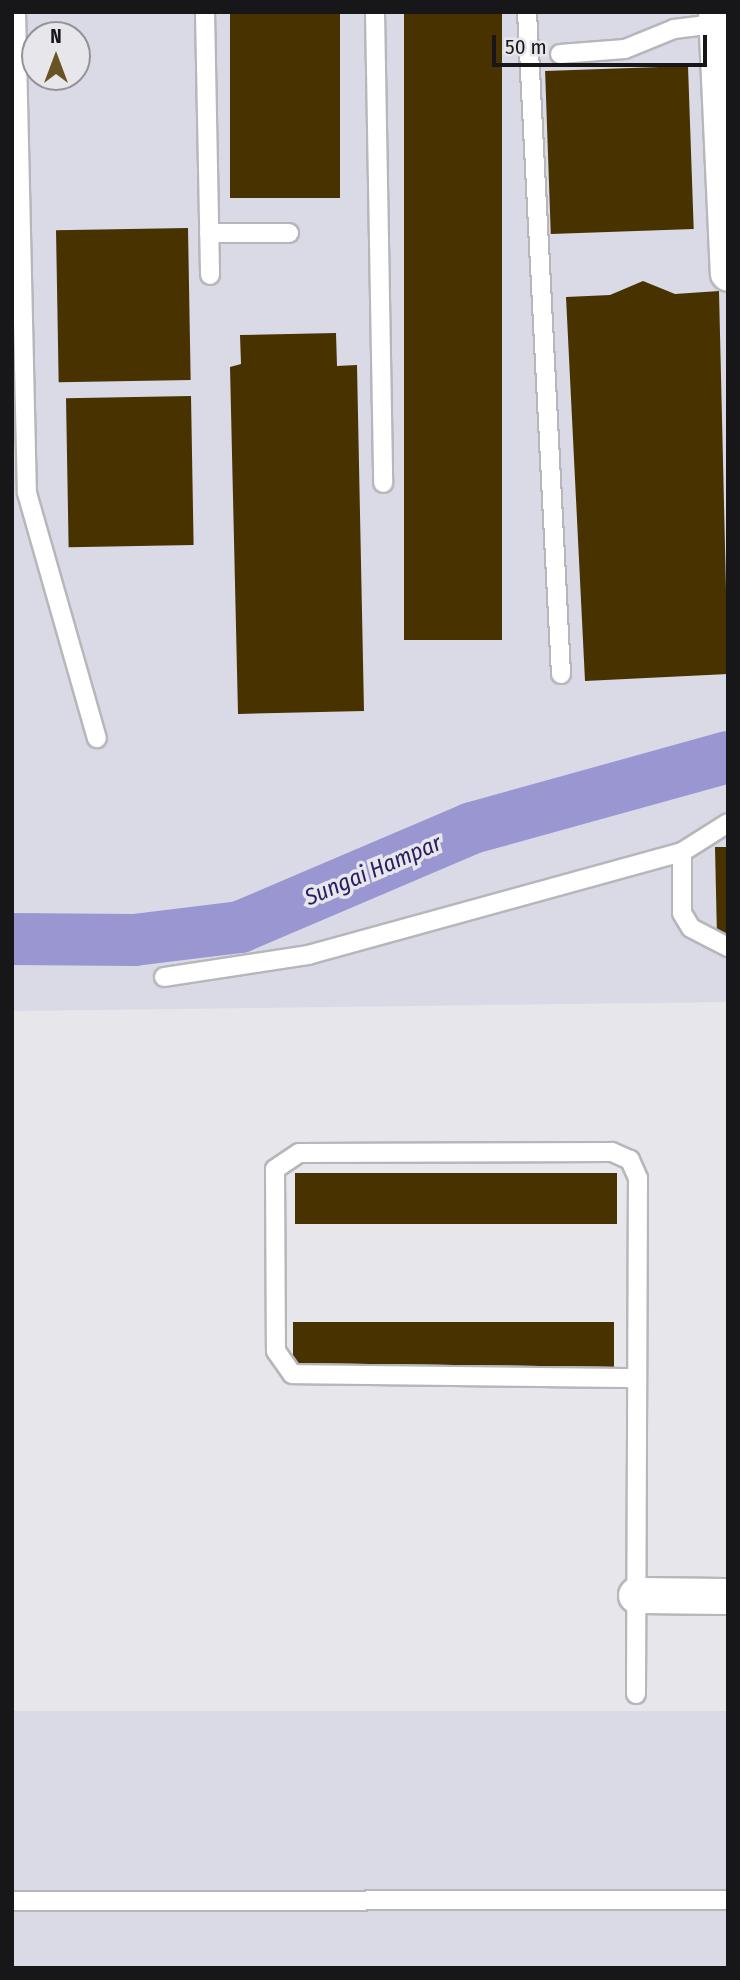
<!DOCTYPE html>
<html>
<head>
<meta charset="utf-8">
<style>
  body { margin:0 }
  #map { position:relative; width:740px; height:1980px; overflow:hidden; background:#e6e6eb; font-family:"Fira Sans Condensed",sans-serif }
  div>[style] { position:absolute }
  [style*='--x'] { left:calc(var(--x)*1px); top:calc(var(--y)*1px); width:calc(var(--w)*1px); rotate:calc(var(--a)*1deg) }
  .built>* { inset:0; background:#dadae6; transform-origin:0 0 }
  .river>* { height:52px; margin:-26px; padding:0 26px; transform-origin:26px; border-radius:26px; background:#9996d1 }
  .building>* { inset:0; background:#473200; transform-origin:0 0 }
  .roads { filter:drop-shadow(2px 0 #b6b6bb) drop-shadow(-2px 0 #b6b6bb) drop-shadow(0 2px #b6b6bb) drop-shadow(0 -2px #b6b6bb) }
  .service>* { height:18px; margin:-9px; padding:0 9px; transform-origin:9px; border-radius:9px; background:#fff }
  .minor>* { height:35px; margin:-17.5px; padding:0 17.5px; transform-origin:17.5px; border-radius:17.5px; background:#fff }
  span { translate:-50% -50%; white-space:nowrap; text-align:center; line-height:1.15; -webkit-text-stroke:7px #e6e6eb; paint-order:stroke }
  .water-label { font-size:23px; color:#2b1c62; font-style:italic }
  .frame { position:absolute; inset:0; border:14px solid #171719; pointer-events:none }
  .north { position:absolute; left:21px; top:21px; width:70px; height:70px; box-sizing:border-box; background:#e6e6eb; border:2px solid #939397; border-radius:50%; rotate:0deg; font-size:19px; font-weight:700; line-height:28px; text-align:center; color:#171719 }
  .north::after { content:''; display:block; margin:auto; width:24px; height:32px; background:#6a5323; clip-path:polygon(50% 0,100% 100%,50% 72%,0 100%) }
  .scale { position:absolute; left:492px; top:35px; width:215px; height:32px; box-sizing:border-box; border:4px solid #171719; border-top:0; padding-left:9px; font-size:21px; line-height:24px; white-space:nowrap; color:#171719; -webkit-text-stroke:5px #e6e6eb; paint-order:stroke }
</style>
</head>
<body>
<div id="map">
  <div class="built">
    <div style="clip-path:polygon(evenodd,12px 12px,728px 12px,728px 1002px,12px 1011px,12px 12px,35px 35px,77px 35px,77px 77px,35px 77px,35px 35px)"></div>
    <div style="left:728px;top:1711px;width:257px;height:716px;rotate:90deg"></div>
  </div>
  <div class="river">
    <div style="--x:12;--y:939;--w:122;--a:0.5"></div>
    <div style="--x:134;--y:940;--w:107;--a:-7"></div>
    <div style="--x:240;--y:927;--w:252;--a:-23.1"></div>
    <div style="--x:472;--y:828;--w:266;--a:-15.5"></div>
  </div>
  <div class="building">
    <div style="left:230px;top:12px;width:110px;height:186px"></div>
    <div style="left:404px;top:12px;width:98px;height:628px"></div>
    <div style="left:688px;top:66px;width:163px;height:143px;rotate:88deg"></div>
    <div style="left:188px;top:228px;width:152px;height:132px;rotate:89deg"></div>
    <div style="clip-path:polygon(643px 281px,675px 294px,719px 291px,728px 674px,585px 681px,566px 297px,610px 295px)"></div>
    <div style="clip-path:polygon(336px 333px,337px 366px,357px 365px,364px 711px,238px 714px,230px 367px,241px 364px,240px 335px)"></div>
    <div style="left:191px;top:396px;width:149px;height:125px;rotate:89deg"></div>
    <div style="clip-path:polygon(715px 847px,728px 847px,728px 937px,717px 937px)"></div>
    <div style="left:617px;top:1173px;width:51px;height:322px;rotate:90deg"></div>
    <div style="left:293px;top:1322px;width:321px;height:50px"></div>
  </div>
  <div class="roads">
    <div class="service">
      <div style="--x:16;--y:12;--w:481;--a:88.7"></div>
      <div style="--x:27;--y:493;--w:255;--a:74.1"></div>
      <div style="--x:205;--y:12;--w:263;--a:88.9"></div>
      <div style="--x:375;--y:12;--w:471;--a:89"></div>
      <div style="--x:527;--y:12;--w:663;--a:87.06"></div>
      <div style="--x:560;--y:54;--w:65;--a:-4.4"></div>
      <div style="--x:625;--y:49;--w:53;--a:-22.2"></div>
      <div style="--x:674;--y:29;--w:41;--a:-7"></div>
      <div style="--x:209;--y:233;--w:80;--a:0"></div>
      <div style="--x:682;--y:852;--w:61;--a:90"></div>
      <div style="--x:682;--y:913;--w:17;--a:59"></div>
      <div style="--x:691;--y:928;--w:42;--a:27.2"></div>
      <div style="--x:164;--y:977;--w:146;--a:-8.7"></div>
      <div style="--x:308;--y:955;--w:388;--a:-15.4"></div>
      <div style="--x:682;--y:852;--w:54;--a:-32.2"></div>
      <div style="--x:636;--y:1694;--w:516;--a:-89.78"></div>
      <div style="--x:638;--y:1178;--w:20;--a:-114"></div>
      <div style="--x:630;--y:1160;--w:20;--a:-156"></div>
      <div style="--x:612;--y:1152;--w:313;--a:179.8"></div>
      <div style="--x:299;--y:1153;--w:29;--a:146"></div>
      <div style="--x:275;--y:1169;--w:182;--a:89.7"></div>
      <div style="--x:276;--y:1351;--w:28;--a:55"></div>
      <div style="--x:292;--y:1374;--w:345;--a:0.7"></div>
      <div style="--x:12;--y:1901;--w:716;--a:-0.08"></div>
    </div>
    <div class="minor">
      <div style="--x:716;--y:12;--w:261;--a:87.4"></div>
      <div style="--x:636;--y:1595;--w:92;--a:0.6"></div>
    </div>
  </div>
  <div class="water-label">
    <span style="left:373px;top:870px;rotate:-23deg">Sungai Hampar</span>
  </div>
  <div class="frame"></div>
  <div class="north">N</div>
  <div class="scale">50 m</div>
</div>
</body>
</html>
